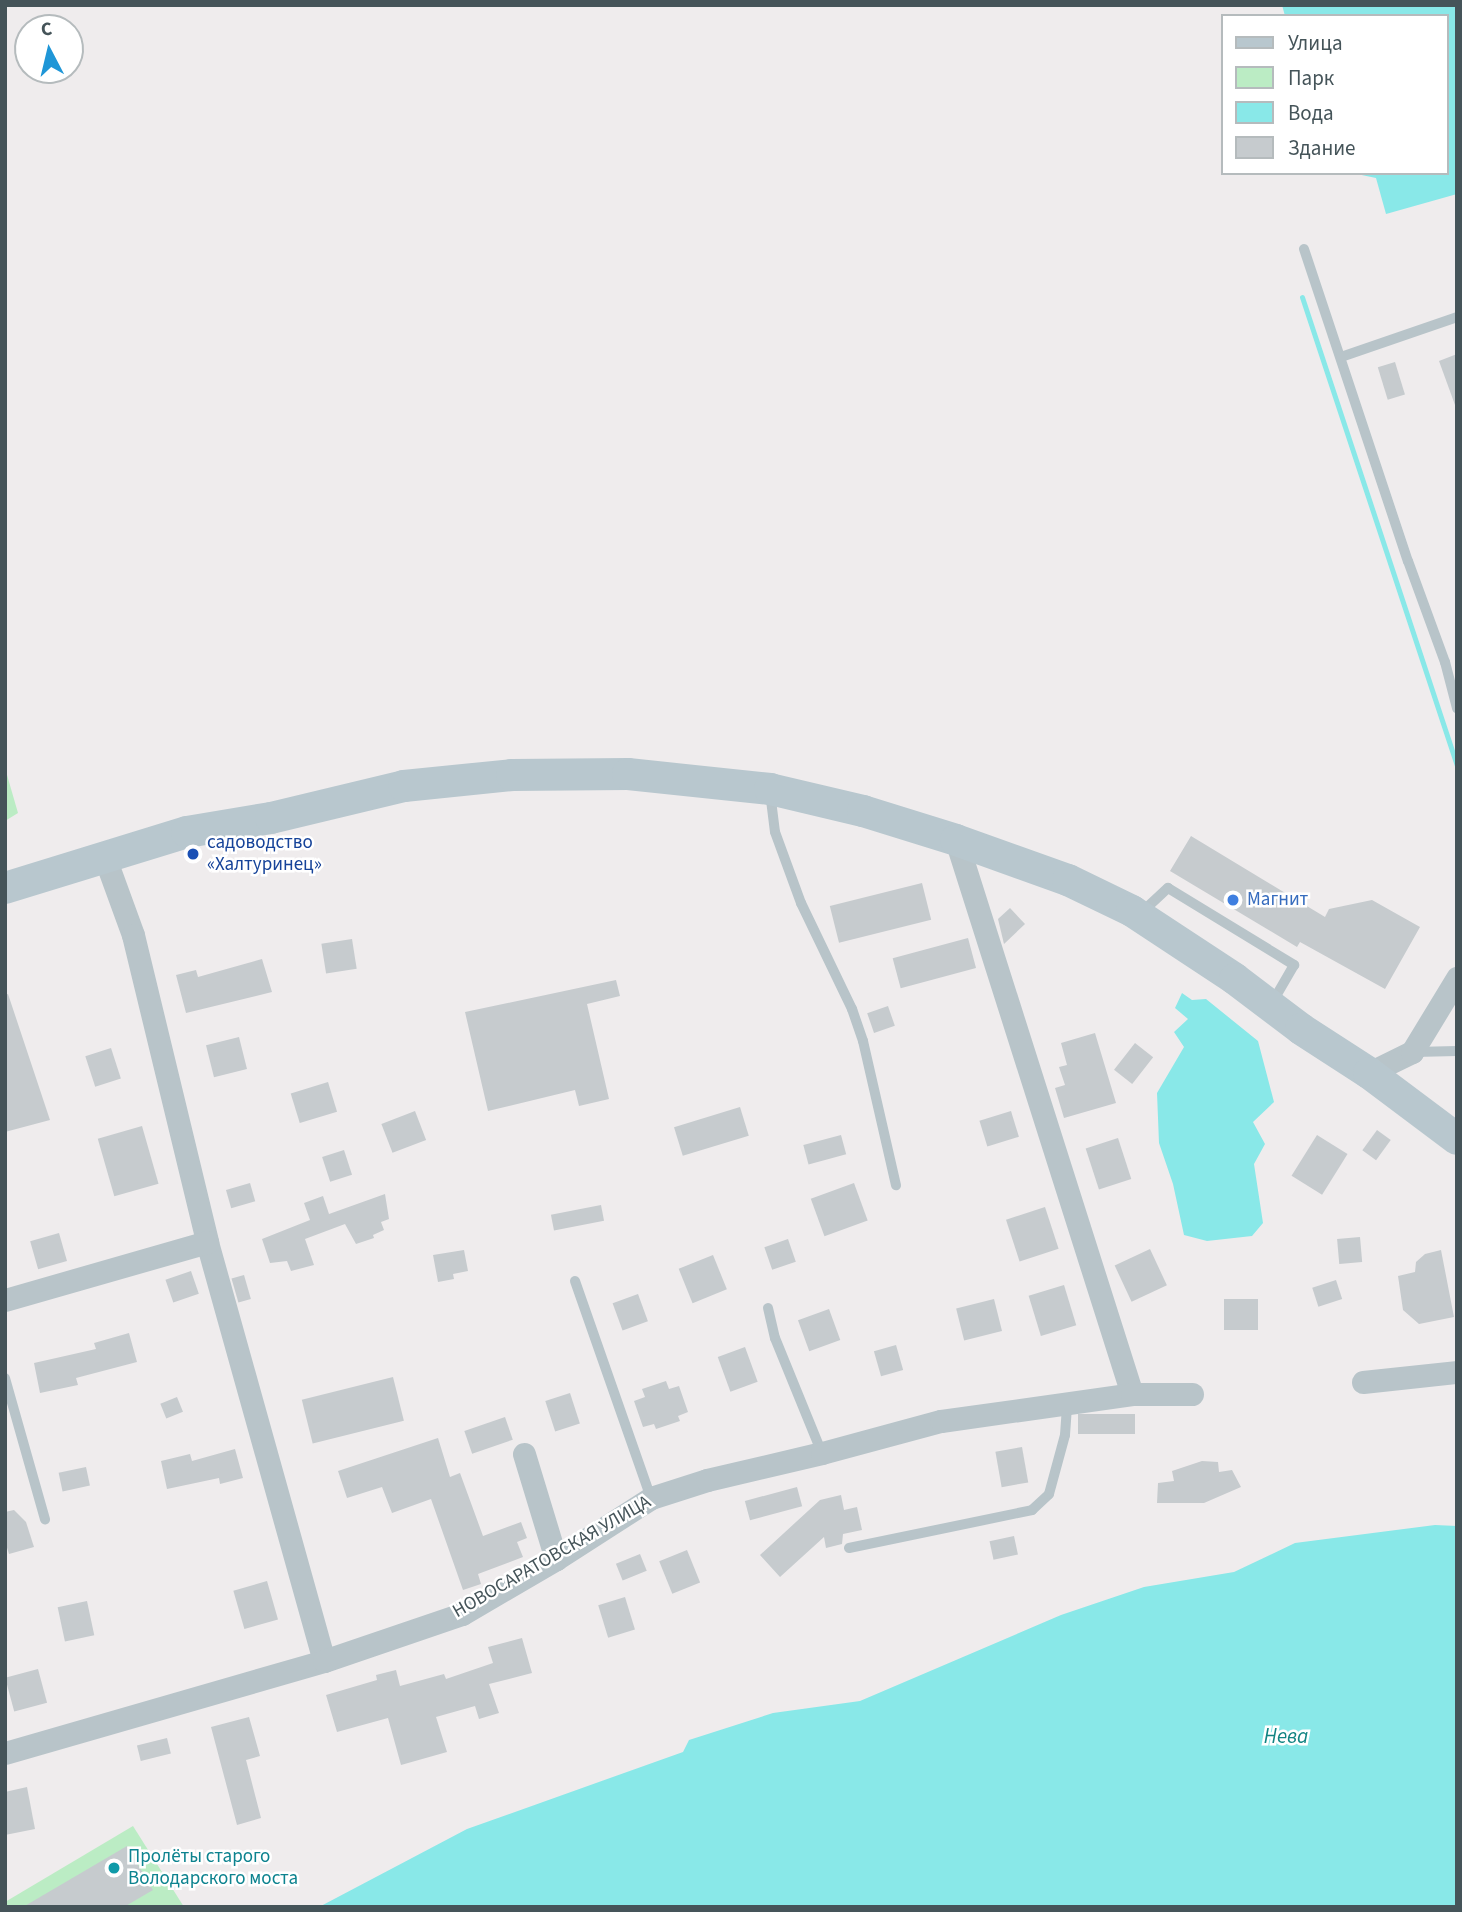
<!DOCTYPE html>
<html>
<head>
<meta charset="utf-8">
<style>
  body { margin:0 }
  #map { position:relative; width:1462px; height:1912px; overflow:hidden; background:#efeced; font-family:"Source Sans 3",sans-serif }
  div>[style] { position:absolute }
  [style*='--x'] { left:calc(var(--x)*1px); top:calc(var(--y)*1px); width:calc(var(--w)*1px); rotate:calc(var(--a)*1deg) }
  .green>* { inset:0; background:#bbecc4 }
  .water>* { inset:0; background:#89e8e8 }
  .stream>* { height:5px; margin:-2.5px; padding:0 2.5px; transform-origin:2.5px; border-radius:2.5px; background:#89e8e8 }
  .building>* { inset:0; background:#c6cbce; transform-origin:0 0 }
  .service>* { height:10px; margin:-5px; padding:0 5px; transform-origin:5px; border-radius:5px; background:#b8c4c9 }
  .minor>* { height:23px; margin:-11.5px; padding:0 11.5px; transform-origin:11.5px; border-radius:11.5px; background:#b8c4c9 }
  .secondary>* { height:32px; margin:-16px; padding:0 16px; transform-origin:16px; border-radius:16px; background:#b8c7ce }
  .dots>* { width:19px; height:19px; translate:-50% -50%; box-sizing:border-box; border:4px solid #fff; border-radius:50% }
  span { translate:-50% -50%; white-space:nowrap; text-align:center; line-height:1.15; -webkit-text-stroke:5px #fff; paint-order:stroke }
  .transit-label { font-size:19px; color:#164399 }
  .left { translate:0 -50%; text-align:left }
  .shop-label { font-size:19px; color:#366cbe }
  .street-label { font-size:19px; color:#455459 }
  .culture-label { font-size:19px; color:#0d838f }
  .water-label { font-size:21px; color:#118483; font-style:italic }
  .frame { position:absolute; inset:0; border:7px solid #455459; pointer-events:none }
  .legend { position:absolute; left:1221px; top:14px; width:228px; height:161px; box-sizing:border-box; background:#fff; border:2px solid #b5bbbd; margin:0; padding:9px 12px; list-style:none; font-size:21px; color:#455459 }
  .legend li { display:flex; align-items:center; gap:14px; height:35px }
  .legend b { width:35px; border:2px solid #b5bbbd }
  .north { position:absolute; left:14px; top:14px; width:70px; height:70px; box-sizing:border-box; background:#fff; border:2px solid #b5bbbd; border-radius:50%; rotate:353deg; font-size:19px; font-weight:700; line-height:28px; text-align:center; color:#455459 }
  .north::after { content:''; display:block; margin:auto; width:24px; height:32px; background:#1f96d7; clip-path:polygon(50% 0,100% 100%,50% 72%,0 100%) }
</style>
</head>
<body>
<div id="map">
  <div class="green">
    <div style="clip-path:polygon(5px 768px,18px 813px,5px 821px)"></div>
    <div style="clip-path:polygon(133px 1826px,184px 1907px,5px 1907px,5px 1902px)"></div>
  </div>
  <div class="water">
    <div style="clip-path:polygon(1282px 5px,1457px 5px,1457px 194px,1386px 214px,1376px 178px,1352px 173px,1446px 173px,1446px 16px,1285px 16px)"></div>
    <div style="clip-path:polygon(1182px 993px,1192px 1000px,1206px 999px,1258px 1041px,1274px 1102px,1253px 1122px,1265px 1144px,1254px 1164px,1263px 1223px,1252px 1236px,1207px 1241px,1184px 1235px,1173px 1184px,1159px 1143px,1157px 1093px,1184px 1047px,1174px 1032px,1188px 1019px,1175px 1008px)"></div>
    <div style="clip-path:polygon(1435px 1525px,1457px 1526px,1457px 1907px,319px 1907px,467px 1829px,683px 1752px,689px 1740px,773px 1713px,860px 1701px,1061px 1615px,1144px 1587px,1234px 1572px,1295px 1543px)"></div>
  </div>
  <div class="stream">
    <div style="--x:1302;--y:297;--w:494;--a:71.7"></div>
  </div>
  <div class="building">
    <div style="clip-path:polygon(1457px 354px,1457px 405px,1455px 405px,1439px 361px)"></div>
    <div style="left:1395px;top:362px;width:34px;height:18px;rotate:73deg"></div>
    <div style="clip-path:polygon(1191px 836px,1325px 917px,1329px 909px,1372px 900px,1420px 927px,1385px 989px,1300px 942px,1297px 947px,1170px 871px)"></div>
    <div style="left:922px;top:883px;width:38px;height:95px;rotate:76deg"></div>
    <div style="clip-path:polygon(1010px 908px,1025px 924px,1004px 944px,998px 919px)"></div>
    <div style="left:968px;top:938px;width:31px;height:78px;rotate:75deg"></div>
    <div style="left:352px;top:939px;width:30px;height:31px;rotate:81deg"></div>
    <div style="clip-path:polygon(262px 959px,272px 992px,186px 1013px,176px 975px,196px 970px,198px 977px)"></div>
    <div style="clip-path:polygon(616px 980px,620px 996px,587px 1004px,609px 1099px,579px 1106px,575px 1090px,488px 1111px,465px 1012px)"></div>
    <div style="clip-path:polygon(8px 994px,50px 1120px,5px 1132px,5px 995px)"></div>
    <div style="left:888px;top:1006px;width:21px;height:22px;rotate:71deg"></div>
    <div style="clip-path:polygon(1095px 1033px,1116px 1103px,1064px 1118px,1055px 1088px,1065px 1085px,1059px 1067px,1067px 1065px,1061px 1043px)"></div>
    <div style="left:239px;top:1037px;width:33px;height:34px;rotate:76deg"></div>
    <div style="left:1135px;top:1043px;width:23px;height:34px;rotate:38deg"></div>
    <div style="left:111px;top:1048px;width:32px;height:27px;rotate:72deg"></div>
    <div style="left:328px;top:1082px;width:31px;height:39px;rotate:73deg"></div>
    <div style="left:740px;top:1107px;width:30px;height:69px;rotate:73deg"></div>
    <div style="left:415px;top:1111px;width:31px;height:36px;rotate:69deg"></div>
    <div style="left:1011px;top:1111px;width:27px;height:33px;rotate:73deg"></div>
    <div style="left:142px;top:1126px;width:60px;height:46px;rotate:74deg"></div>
    <div style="left:1377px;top:1130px;width:17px;height:25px;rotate:36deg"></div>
    <div style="left:841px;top:1135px;width:20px;height:39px;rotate:75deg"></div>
    <div style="left:1317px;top:1135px;width:36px;height:48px;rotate:32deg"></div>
    <div style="left:1118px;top:1138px;width:43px;height:34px;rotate:72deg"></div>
    <div style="left:344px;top:1150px;width:26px;height:23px;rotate:72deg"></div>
    <div style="left:250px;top:1183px;width:19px;height:25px;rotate:74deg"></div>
    <div style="left:854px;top:1183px;width:40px;height:46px;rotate:70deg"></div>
    <div style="clip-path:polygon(385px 1194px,389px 1219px,381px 1222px,384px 1230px,373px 1235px,374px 1238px,356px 1244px,345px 1224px,305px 1239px,314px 1265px,291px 1271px,287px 1261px,270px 1263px,262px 1239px,310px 1220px,304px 1203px,323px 1196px,329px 1214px)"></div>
    <div style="left:601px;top:1205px;width:16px;height:51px;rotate:79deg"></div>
    <div style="left:1045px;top:1207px;width:44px;height:41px;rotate:72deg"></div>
    <div style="left:59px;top:1233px;width:29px;height:30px;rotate:74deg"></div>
    <div style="left:1360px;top:1237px;width:25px;height:23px;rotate:85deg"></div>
    <div style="left:788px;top:1239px;width:24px;height:25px;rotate:71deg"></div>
    <div style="left:1150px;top:1249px;width:40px;height:39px;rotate:65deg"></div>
    <div style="clip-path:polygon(464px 1250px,468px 1271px,453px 1274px,454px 1279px,438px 1282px,433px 1255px)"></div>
    <div style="clip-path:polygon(1441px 1250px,1454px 1317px,1419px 1324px,1403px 1310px,1398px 1276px,1415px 1272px,1416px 1262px,1425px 1254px)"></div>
    <div style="left:713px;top:1255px;width:37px;height:37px;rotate:68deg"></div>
    <div style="left:191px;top:1271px;width:24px;height:27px;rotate:71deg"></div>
    <div style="left:244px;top:1275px;width:25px;height:13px;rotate:74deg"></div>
    <div style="left:1336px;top:1280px;width:20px;height:25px;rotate:72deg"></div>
    <div style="left:1064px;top:1285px;width:42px;height:37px;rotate:73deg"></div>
    <div style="left:638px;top:1294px;width:29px;height:27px;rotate:70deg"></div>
    <div style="left:994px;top:1299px;width:33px;height:39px;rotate:76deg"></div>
    <div style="left:1224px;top:1299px;width:34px;height:31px"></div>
    <div style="left:829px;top:1309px;width:33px;height:33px;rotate:70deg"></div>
    <div style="clip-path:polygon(129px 1333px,137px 1362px,76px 1378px,78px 1385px,40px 1393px,34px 1363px,96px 1349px,94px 1343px)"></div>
    <div style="left:896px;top:1345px;width:26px;height:23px;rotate:74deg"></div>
    <div style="left:745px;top:1347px;width:37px;height:29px;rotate:70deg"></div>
    <div style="left:393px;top:1377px;width:45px;height:94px;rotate:76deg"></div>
    <div style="clip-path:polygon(666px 1381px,669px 1389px,679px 1386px,688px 1412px,678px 1416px,680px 1421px,656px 1429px,654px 1424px,643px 1427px,634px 1401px,645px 1397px,642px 1389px)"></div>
    <div style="left:570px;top:1393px;width:32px;height:26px;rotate:72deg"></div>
    <div style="left:177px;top:1397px;width:16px;height:18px;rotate:68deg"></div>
    <div style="left:1135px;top:1414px;width:20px;height:57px;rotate:90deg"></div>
    <div style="left:505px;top:1417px;width:24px;height:43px;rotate:71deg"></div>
    <div style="clip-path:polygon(438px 1438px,450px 1477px,460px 1473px,483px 1536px,521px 1522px,527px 1538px,517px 1542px,523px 1557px,478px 1574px,481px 1584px,463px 1590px,431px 1499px,392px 1513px,382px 1487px,347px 1498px,338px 1471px)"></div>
    <div style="left:1022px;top:1447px;width:36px;height:27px;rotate:80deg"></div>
    <div style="clip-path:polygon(235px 1449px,243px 1478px,220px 1484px,219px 1478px,167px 1489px,161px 1461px,190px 1454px,192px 1461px)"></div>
    <div style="clip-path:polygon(1202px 1461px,1218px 1462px,1219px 1472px,1232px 1470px,1241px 1487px,1204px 1503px,1157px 1503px,1158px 1483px,1174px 1481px,1172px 1471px)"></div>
    <div style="left:86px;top:1467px;width:19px;height:28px;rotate:78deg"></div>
    <div style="left:797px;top:1487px;width:20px;height:54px;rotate:75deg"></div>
    <div style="clip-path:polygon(841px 1495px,844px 1510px,857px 1507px,862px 1530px,843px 1534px,842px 1544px,826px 1548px,824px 1537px,780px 1577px,760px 1555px,820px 1500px)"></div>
    <div style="clip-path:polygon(14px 1510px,26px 1522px,34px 1547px,9px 1554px,5px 1541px,5px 1512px)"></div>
    <div style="left:1014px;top:1536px;width:19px;height:25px;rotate:78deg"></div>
    <div style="left:687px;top:1550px;width:35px;height:30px;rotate:68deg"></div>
    <div style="left:640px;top:1554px;width:18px;height:26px;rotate:68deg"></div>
    <div style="left:267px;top:1581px;width:40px;height:35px;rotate:74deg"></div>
    <div style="left:625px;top:1597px;width:34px;height:28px;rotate:73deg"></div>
    <div style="left:87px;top:1601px;width:35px;height:30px;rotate:78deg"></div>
    <div style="clip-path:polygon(522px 1638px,532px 1673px,489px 1684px,499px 1713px,479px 1719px,475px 1706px,436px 1717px,447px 1752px,401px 1765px,388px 1718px,337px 1732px,326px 1695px,377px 1680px,376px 1675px,396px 1670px,400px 1686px,444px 1674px,446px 1679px,493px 1663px,488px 1647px)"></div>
    <div style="left:38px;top:1669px;width:35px;height:34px;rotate:75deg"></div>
    <div style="clip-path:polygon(249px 1717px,260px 1756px,246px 1760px,261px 1818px,237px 1825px,211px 1727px)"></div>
    <div style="left:167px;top:1738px;width:16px;height:31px;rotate:76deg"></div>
    <div style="clip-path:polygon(27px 1787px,35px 1829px,5px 1835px,5px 1792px)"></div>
    <div style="clip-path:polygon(127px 1846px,153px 1890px,124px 1907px,23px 1907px)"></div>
  </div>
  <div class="service">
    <div style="--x:1304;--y:249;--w:329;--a:71.6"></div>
    <div style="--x:1408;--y:561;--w:108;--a:69.9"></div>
    <div style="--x:1445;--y:662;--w:48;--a:75.4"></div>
    <div style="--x:1341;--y:357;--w:123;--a:-19"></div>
    <div style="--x:770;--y:792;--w:40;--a:82.9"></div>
    <div style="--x:775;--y:832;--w:76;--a:69.9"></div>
    <div style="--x:801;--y:903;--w:118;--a:64.3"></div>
    <div style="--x:852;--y:1009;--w:34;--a:71"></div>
    <div style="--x:863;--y:1041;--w:148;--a:77.1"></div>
    <div style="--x:1141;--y:913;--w:37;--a:-43"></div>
    <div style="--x:1168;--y:888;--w:148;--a:31.4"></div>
    <div style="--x:1294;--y:965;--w:44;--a:120.1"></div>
    <div style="--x:1414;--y:1052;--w:43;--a:-1.3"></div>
    <div style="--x:575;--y:1281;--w:230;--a:70.7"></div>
    <div style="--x:768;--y:1308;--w:31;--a:77"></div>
    <div style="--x:775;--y:1338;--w:124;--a:67.8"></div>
    <div style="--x:5;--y:1378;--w:147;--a:74.2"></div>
    <div style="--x:849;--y:1548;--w:187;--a:-11.7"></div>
    <div style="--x:1032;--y:1510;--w:23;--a:-43"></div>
    <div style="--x:1049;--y:1494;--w:61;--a:-74.8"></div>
    <div style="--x:1065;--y:1435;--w:32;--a:-86"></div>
  </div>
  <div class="minor">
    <div style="--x:956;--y:840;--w:581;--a:72.38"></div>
    <div style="--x:105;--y:858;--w:82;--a:70"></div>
    <div style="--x:133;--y:935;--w:316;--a:76.4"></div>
    <div style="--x:207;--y:1242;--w:435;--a:74.4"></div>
    <div style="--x:1369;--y:1073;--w:48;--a:-26"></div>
    <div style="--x:1412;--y:1052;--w:87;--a:-58.7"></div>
    <div style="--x:5;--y:1300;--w:210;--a:-16"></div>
    <div style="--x:1363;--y:1382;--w:95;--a:-6.1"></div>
    <div style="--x:524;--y:1454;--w:110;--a:73.1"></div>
    <div style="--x:5;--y:1753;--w:332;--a:-16.1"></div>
    <div style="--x:324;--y:1661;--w:146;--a:-18.8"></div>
    <div style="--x:462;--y:1614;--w:109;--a:-30.3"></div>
    <div style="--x:556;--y:1559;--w:113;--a:-32.7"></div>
    <div style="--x:651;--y:1498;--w:59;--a:-17.8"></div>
    <div style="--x:707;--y:1480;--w:118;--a:-13.2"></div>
    <div style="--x:822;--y:1453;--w:123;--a:-15.1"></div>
    <div style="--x:941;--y:1421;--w:193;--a:-8"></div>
    <div style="--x:1132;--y:1394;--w:60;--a:0"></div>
  </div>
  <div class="secondary">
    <div style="--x:5;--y:888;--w:190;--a:-17.1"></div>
    <div style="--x:187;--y:832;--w:85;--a:-9.5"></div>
    <div style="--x:271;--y:818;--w:137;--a:-13.5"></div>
    <div style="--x:404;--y:786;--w:109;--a:-5.8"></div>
    <div style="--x:512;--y:775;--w:116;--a:-0.5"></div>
    <div style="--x:628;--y:774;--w:143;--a:6"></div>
    <div style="--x:770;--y:789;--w:96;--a:13.3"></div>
    <div style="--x:863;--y:811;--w:97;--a:17.3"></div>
    <div style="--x:956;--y:840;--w:119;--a:19.7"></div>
    <div style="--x:1068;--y:880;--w:71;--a:25.8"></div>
    <div style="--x:1132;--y:911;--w:123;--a:33.4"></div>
    <div style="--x:1235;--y:979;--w:83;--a:37.1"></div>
    <div style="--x:1301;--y:1029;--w:81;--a:32.9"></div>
    <div style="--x:1369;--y:1073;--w:110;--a:36.9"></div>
  </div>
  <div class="dots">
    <div style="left:193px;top:854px;background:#1a4fb4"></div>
    <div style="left:1233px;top:900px;background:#3f7fe0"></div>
    <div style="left:114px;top:1868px;background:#0f9aa8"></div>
  </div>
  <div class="transit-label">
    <span class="left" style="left:207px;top:854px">садоводство<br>«Халтуринец»</span>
  </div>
  <div class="shop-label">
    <span class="left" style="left:1247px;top:900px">Магнит</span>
  </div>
  <div class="street-label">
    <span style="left:552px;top:1557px;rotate:-30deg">НОВОСАРАТОВСКАЯ УЛИЦА</span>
  </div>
  <div class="culture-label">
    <span class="left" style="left:128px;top:1868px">Пролёты старого<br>Володарского моста</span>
  </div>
  <div class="water-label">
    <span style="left:1286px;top:1736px">Нева</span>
  </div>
  <div class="frame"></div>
  <ul class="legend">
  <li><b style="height:9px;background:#b8c7ce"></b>Улица</li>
  <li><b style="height:19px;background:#bbecc4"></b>Парк</li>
  <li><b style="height:19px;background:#89e8e8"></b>Вода</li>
  <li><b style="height:19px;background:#c6cbce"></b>Здание</li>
  </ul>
  <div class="north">С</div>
</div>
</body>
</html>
